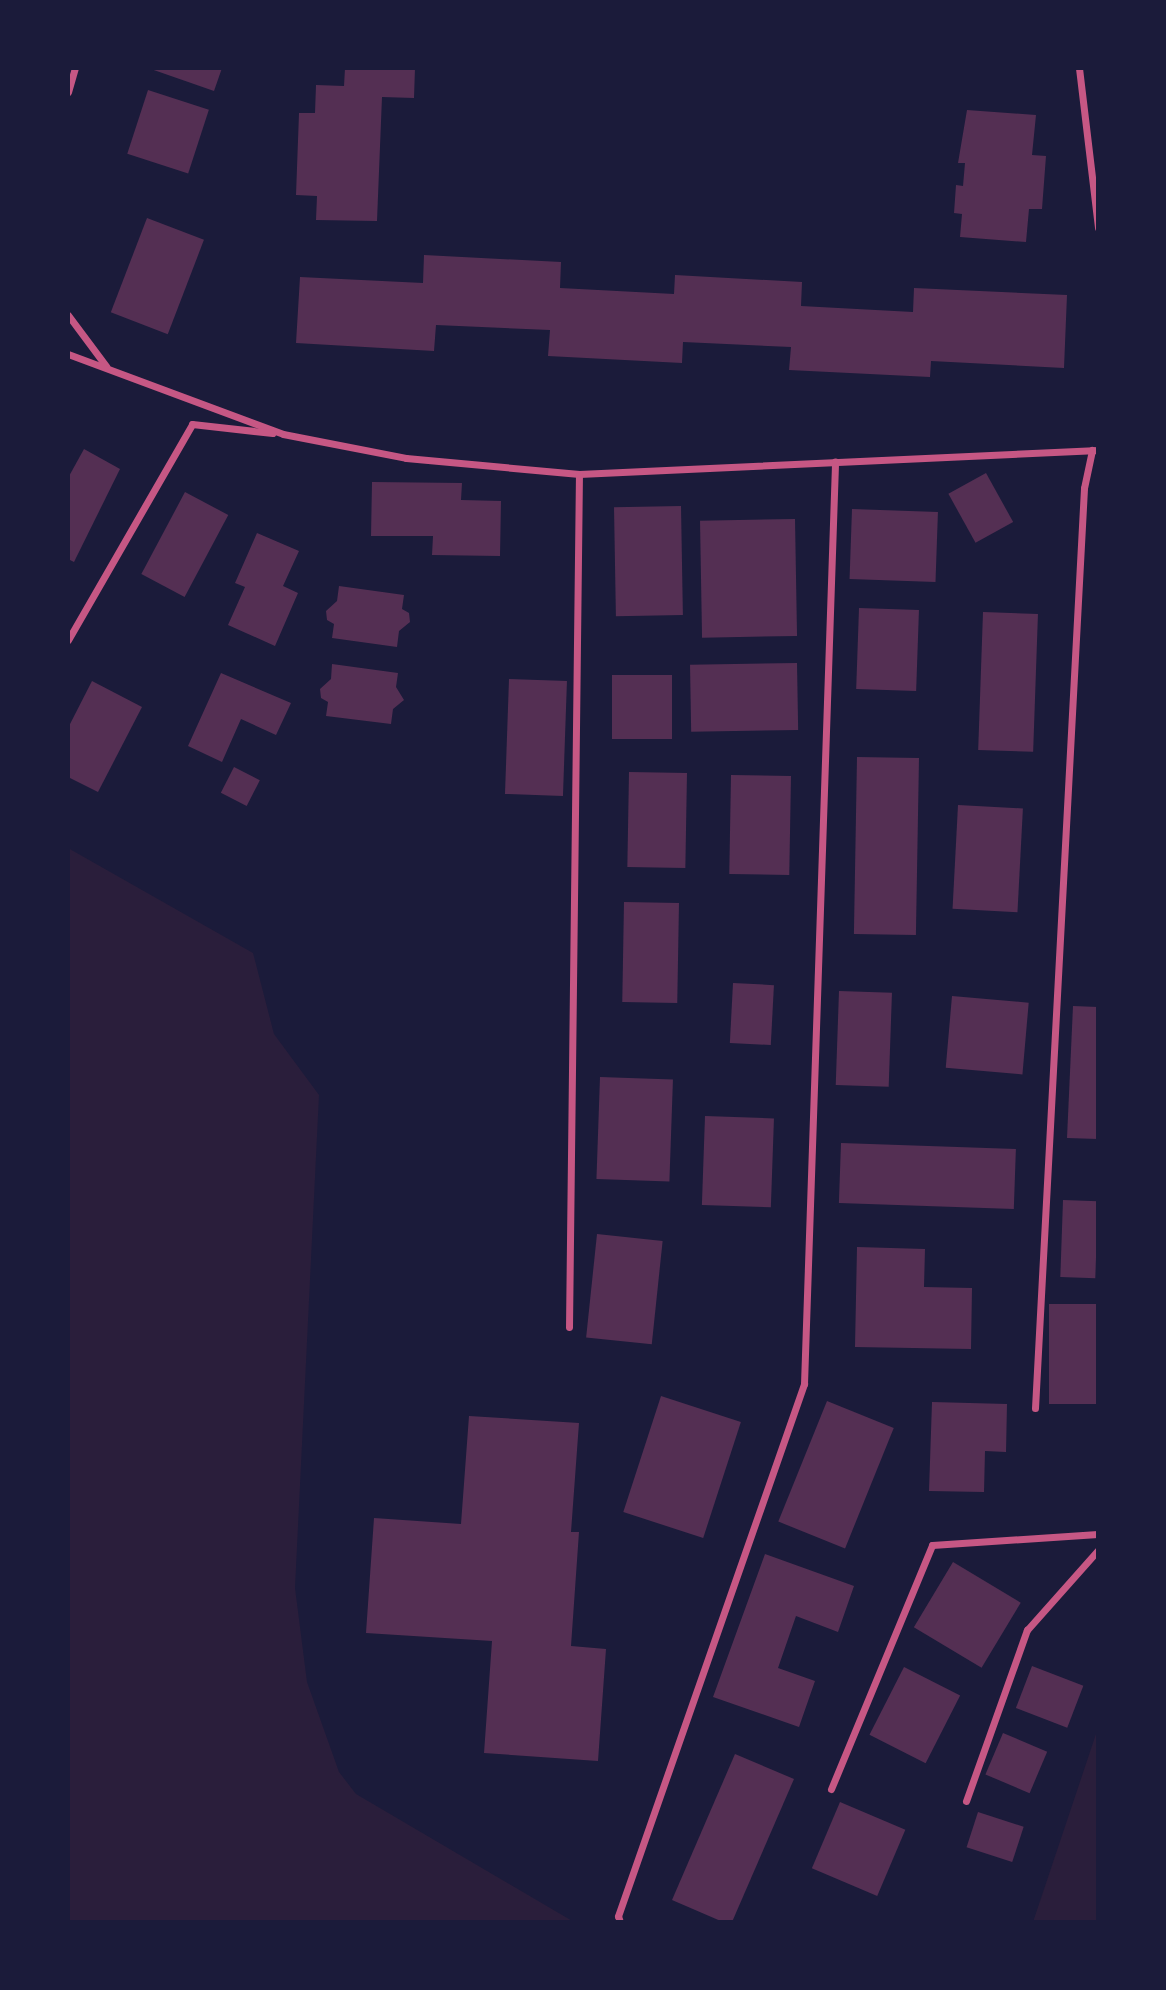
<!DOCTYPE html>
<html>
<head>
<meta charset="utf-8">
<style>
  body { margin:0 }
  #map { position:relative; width:1166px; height:1990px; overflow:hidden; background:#1b1b3a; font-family:Signika,sans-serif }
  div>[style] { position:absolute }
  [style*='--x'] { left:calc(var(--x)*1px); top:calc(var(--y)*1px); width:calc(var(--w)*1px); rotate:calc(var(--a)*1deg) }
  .green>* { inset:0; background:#2a1e3b }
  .building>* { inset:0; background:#542f53; transform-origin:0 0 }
  .minor>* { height:7px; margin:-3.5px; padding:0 3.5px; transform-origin:3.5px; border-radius:3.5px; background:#c65784 }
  span { translate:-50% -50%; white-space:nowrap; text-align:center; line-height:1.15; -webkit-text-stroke:7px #1b1b3a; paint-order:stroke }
  .frame { position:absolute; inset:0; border:70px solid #1b1b3a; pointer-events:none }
</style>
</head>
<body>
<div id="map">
  <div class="green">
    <div style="clip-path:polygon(68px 848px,253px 953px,274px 1034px,319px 1095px,295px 1588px,307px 1682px,339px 1772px,356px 1794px,574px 1922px,68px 1922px)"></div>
    <div style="clip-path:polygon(1098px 1728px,1098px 1922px,1033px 1922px)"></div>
  </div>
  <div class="building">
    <div style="clip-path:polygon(148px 68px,222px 68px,214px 91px)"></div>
    <div style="clip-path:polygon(345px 68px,415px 68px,414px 98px,382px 97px,377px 221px,316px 220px,317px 196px,296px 195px,299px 113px,315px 113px,316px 85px,344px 86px)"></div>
    <div style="left:148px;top:90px;width:64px;height:67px;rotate:18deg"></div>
    <div style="clip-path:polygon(967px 110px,1036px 115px,1032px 155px,1046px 156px,1042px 209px,1029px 209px,1026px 242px,960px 237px,962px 214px,954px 213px,956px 185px,963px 186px,965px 163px,958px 163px)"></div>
    <div style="left:147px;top:218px;width:61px;height:101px;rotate:21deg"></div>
    <div style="clip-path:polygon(424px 255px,561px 262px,560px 288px,674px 294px,675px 275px,802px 282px,801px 306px,913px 312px,914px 288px,1067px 295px,1064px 368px,931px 361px,930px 377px,789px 370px,791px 347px,683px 342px,682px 363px,548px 356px,550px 330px,436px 325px,434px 351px,296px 343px,300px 277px,423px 283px)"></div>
    <div style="clip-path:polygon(84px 449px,120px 469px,74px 562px,68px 559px,68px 478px)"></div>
    <div style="left:986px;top:473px;width:56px;height:43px;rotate:61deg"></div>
    <div style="clip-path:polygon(372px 482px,462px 483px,461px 500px,501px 501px,500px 556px,432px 555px,433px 536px,371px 536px)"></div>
    <div style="left:185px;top:492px;width:49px;height:93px;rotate:28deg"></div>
    <div style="left:681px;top:506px;width:109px;height:67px;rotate:89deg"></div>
    <div style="left:852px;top:509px;width:86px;height:70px;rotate:2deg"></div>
    <div style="left:795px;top:519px;width:117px;height:95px;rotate:89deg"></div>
    <div style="clip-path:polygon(257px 533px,299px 551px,283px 586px,298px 593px,275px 646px,228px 625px,245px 587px,235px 583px)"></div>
    <div style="clip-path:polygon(339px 586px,404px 595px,402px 609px,409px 613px,410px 622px,399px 631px,397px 647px,332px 638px,334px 624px,327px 620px,326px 611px,337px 601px)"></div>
    <div style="left:859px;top:608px;width:60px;height:81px;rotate:2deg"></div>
    <div style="left:983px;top:612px;width:55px;height:138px;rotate:2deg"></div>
    <div style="left:797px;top:663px;width:67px;height:107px;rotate:89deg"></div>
    <div style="clip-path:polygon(332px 664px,398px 673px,396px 687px,404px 700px,393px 709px,391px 724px,326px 716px,328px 702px,321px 698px,320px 689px,331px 679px)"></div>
    <div style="clip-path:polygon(221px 673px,291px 703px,276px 735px,241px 719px,222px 762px,188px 746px)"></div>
    <div style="left:612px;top:675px;width:60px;height:64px"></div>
    <div style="left:509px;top:679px;width:58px;height:115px;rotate:2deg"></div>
    <div style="clip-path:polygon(92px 681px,142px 707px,98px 792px,68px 777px,68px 728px)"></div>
    <div style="left:857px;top:757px;width:62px;height:177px;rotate:1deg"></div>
    <div style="left:234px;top:767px;width:29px;height:29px;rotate:27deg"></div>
    <div style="left:629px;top:772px;width:58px;height:95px;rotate:1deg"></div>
    <div style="left:731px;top:775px;width:60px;height:99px;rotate:1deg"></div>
    <div style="left:958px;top:805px;width:65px;height:104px;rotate:3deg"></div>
    <div style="left:624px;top:902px;width:55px;height:100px;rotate:1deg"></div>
    <div style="left:733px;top:983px;width:41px;height:60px;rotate:3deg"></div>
    <div style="left:839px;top:991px;width:53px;height:94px;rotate:2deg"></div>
    <div style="left:952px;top:996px;width:77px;height:72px;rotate:5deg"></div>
    <div style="clip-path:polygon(1073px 1006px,1098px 1007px,1098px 1139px,1067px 1138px)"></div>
    <div style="left:600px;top:1077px;width:73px;height:102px;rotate:2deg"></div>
    <div style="left:705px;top:1116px;width:69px;height:89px;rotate:2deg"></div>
    <div style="left:841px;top:1143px;width:175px;height:60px;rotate:2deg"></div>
    <div style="left:1063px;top:1200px;width:35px;height:77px;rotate:2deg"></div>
    <div style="left:597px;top:1234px;width:66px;height:104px;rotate:6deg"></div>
    <div style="clip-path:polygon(857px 1247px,925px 1249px,924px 1287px,972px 1288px,971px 1349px,855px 1347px)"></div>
    <div style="left:1049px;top:1304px;width:49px;height:100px"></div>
    <div style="left:661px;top:1396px;width:84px;height:122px;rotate:18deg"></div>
    <div style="left:827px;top:1401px;width:72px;height:130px;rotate:22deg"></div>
    <div style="clip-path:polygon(932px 1402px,1007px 1404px,1006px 1452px,985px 1451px,984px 1492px,929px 1491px)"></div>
    <div style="clip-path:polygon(469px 1416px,579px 1423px,571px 1532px,579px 1532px,571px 1646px,606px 1649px,598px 1761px,484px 1753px,492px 1641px,366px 1633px,374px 1518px,461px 1524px)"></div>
    <div style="clip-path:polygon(765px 1554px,854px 1586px,838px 1632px,796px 1616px,778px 1668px,815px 1681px,799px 1727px,713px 1697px)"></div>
    <div style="left:953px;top:1562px;width:79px;height:76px;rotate:31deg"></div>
    <div style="left:1032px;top:1666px;width:55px;height:45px;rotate:21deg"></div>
    <div style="left:904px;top:1667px;width:63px;height:76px;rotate:27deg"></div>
    <div style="left:1003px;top:1733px;width:48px;height:45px;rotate:23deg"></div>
    <div style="clip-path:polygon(735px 1754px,794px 1779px,732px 1922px,723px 1922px,672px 1900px)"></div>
    <div style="left:840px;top:1802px;width:71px;height:72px;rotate:23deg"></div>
    <div style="left:978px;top:1812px;width:48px;height:37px;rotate:18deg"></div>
  </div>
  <div class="minor">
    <div style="--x:1079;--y:68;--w:161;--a:83.2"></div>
    <div style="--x:68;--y:92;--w:25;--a:-74"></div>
    <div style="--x:68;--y:315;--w:64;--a:53.3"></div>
    <div style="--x:68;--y:354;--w:229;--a:20.4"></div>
    <div style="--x:283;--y:434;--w:125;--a:11"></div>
    <div style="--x:406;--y:458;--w:174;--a:5.3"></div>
    <div style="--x:579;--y:474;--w:520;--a:-2.65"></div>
    <div style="--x:68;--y:640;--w:249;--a:-60.1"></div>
    <div style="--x:192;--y:424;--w:81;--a:6.4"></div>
    <div style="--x:569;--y:1327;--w:853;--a:-89.33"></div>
    <div style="--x:1035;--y:1408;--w:921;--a:-86.95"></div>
    <div style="--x:1084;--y:488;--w:39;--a:-78"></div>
    <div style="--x:831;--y:1789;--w:264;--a:-67.5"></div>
    <div style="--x:932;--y:1545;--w:166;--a:-3.8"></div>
    <div style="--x:966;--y:1801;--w:182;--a:-70.4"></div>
    <div style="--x:1027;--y:1630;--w:107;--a:-48.4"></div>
    <div style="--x:620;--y:1922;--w:6;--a:-108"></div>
    <div style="--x:618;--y:1916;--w:564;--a:-70.73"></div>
    <div style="--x:804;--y:1384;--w:923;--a:-88.07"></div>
  </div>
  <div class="frame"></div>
</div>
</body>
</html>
